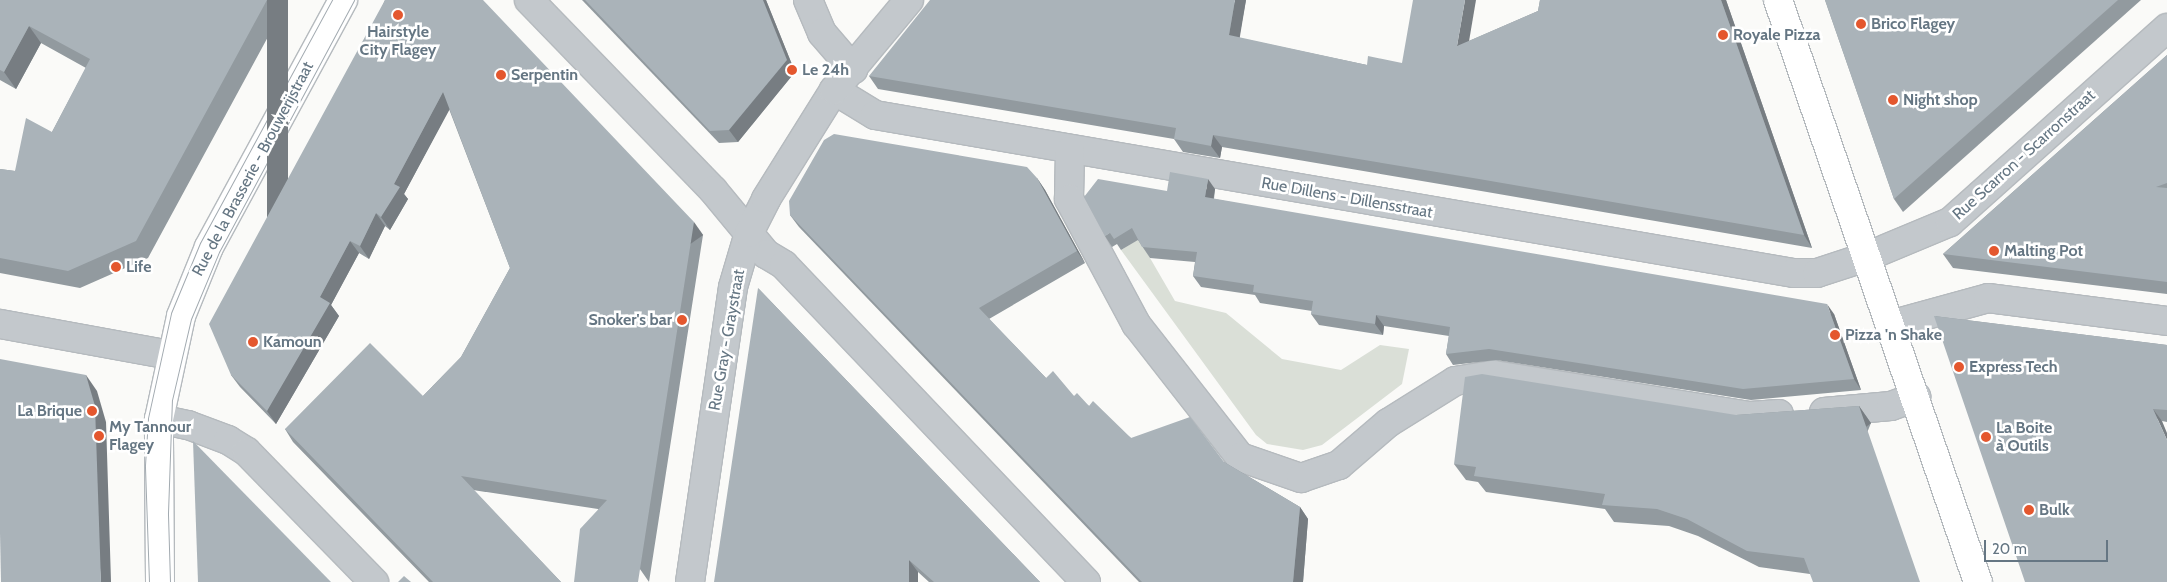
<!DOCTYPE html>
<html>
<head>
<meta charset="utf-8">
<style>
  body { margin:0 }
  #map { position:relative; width:2167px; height:582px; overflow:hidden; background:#fafaf8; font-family:Cabin,sans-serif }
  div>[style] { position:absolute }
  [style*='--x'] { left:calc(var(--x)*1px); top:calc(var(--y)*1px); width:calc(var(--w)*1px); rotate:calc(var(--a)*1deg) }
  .green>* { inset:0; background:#dadfd7 }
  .roads { filter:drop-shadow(1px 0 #b5babe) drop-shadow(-1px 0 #b5babe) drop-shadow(0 1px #b5babe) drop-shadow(0 -1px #b5babe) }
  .minor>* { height:28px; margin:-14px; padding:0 14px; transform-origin:14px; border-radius:14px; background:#c3c8cc }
  .major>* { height:28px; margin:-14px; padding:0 14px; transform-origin:14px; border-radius:14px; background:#fff }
  .tram>* { height:1px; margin:-0.5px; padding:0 0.5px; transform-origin:0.5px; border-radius:0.5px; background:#a2aab0 }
  .wall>* { inset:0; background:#929a9f }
  .shaded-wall>* { inset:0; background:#777d82; transform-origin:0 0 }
  .building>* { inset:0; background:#aab3b9 }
  .dots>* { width:14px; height:14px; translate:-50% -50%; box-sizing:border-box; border:2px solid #fff; border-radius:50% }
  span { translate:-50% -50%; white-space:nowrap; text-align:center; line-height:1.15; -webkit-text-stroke:5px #fff; paint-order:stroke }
  .poi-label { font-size:16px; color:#657683; font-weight:700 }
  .left { translate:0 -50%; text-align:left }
  .right { translate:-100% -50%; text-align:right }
  .street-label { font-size:16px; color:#657683 }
  .scale { position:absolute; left:1984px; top:540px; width:124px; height:22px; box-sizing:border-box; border:2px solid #657683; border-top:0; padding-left:6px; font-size:15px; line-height:18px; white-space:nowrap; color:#657683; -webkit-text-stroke:4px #fff; paint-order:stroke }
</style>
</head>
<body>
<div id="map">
  <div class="green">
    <div style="clip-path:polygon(1139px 239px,1175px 301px,1226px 313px,1282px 359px,1341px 370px,1380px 345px,1409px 349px,1402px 384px,1322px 445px,1303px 450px,1267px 444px,1256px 435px,1121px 250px)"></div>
  </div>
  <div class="roads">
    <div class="minor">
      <div style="--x:529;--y:0;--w:264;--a:45.9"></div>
      <div style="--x:713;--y:190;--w:83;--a:50.4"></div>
      <div style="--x:766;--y:254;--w:21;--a:31"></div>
      <div style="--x:784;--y:265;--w:438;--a:46.4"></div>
      <div style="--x:808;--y:0;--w:36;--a:67"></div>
      <div style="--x:822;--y:33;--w:48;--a:49.3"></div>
      <div style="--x:834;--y:90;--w:48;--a:31.4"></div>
      <div style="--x:875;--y:115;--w:932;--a:9.76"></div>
      <div style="--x:1794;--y:273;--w:23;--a:0"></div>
      <div style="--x:1817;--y:273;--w:52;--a:-18.1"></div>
      <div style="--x:1866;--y:257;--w:91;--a:-22.6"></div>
      <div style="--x:1950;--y:222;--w:291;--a:-41.8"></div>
      <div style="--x:1070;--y:151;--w:48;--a:91.2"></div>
      <div style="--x:1069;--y:199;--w:142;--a:61.8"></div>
      <div style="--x:1136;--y:324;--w:169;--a:52"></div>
      <div style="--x:1240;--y:457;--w:65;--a:19"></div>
      <div style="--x:1301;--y:478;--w:40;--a:-18.9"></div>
      <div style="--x:1339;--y:465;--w:65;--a:-40.6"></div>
      <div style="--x:1388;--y:423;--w:79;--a:-32.1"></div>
      <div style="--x:1455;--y:381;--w:39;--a:-9"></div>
      <div style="--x:1494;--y:375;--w:259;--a:9.1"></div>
      <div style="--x:1750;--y:416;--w:29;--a:-4"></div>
      <div style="--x:0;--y:324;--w:173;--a:10.3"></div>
      <div style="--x:1890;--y:325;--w:102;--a:-15.4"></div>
      <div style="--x:1988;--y:298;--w:180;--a:7.3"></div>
      <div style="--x:1824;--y:412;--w:67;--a:-5.1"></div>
      <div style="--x:1891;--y:406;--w:27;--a:-20"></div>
      <div style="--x:159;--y:419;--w:30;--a:12"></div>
      <div style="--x:188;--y:425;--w:43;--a:20.6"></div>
      <div style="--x:228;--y:440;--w:22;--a:32"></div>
      <div style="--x:247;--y:452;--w:182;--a:45.7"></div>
      <div style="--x:690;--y:582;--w:298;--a:-81.7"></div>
      <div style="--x:733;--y:287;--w:56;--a:-73.5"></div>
      <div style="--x:749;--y:233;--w:38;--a:-63"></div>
      <div style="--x:766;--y:199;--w:128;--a:-58"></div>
      <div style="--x:834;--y:90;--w:117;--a:-50.2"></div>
    </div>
    <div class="major">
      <div style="--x:1778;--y:0;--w:615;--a:71.04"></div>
      <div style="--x:160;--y:582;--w:163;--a:-90.4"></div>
      <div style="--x:159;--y:419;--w:105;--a:-77.9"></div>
      <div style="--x:181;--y:316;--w:74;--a:-67.9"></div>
      <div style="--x:209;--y:247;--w:281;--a:-61.5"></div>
    </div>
  </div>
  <div class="tram">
    <div style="--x:149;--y:582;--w:117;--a:-92"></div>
    <div style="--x:145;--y:465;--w:47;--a:-86.3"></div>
    <div style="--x:148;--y:418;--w:107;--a:-77.6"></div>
    <div style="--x:171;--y:313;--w:76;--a:-67.5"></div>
    <div style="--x:200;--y:243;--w:277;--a:-61.5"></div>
    <div style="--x:170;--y:582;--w:69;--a:-91.7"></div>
    <div style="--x:168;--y:513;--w:113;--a:-88"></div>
    <div style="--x:172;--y:400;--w:83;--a:-76.8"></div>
    <div style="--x:191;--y:319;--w:73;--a:-67.3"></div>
    <div style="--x:219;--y:252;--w:286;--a:-61.8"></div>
  </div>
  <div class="wall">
    <div style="clip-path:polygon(0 0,288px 0,148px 258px,80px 288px,0 273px,0 169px,15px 171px,52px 132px,86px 68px,41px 43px,16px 89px,0 80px)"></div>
    <div style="clip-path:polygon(385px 0,703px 235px,649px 582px,598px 509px,473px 490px,561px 582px,429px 582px,293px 442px,285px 429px,423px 396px,461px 357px,510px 268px,449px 109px,404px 194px,408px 199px,390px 230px,385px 226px,369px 259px,359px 253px,331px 305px,339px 316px,276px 424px,240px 387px,231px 375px)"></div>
    <div style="clip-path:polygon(582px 0,766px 0,795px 72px,738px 142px,719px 143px)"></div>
    <div style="clip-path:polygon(1246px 0,1239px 38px,1367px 65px,1402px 63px,1469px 41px,1538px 11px,1540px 0,1726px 0,1812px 248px,1487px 192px,1222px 147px,1220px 158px,1183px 152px,1174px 139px,878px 89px,869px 76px)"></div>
    <div style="clip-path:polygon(1825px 0,2141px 0,1903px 212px,1894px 199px)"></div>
    <div style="clip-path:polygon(2167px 55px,2167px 294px,1953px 268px,1943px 254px)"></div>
    <div style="clip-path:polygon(1037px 178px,1045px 190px,1085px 263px,989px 319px,1046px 378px,1089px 406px,1131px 438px,1224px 462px,1300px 507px,1308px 519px,1303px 582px,1139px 582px,799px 227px,790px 215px)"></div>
    <div style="clip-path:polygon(1215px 189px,1214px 199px,1834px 314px,1861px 390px,1751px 400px,1496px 360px,1453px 365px,1446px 354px,1449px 336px,1384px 326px,1383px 335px,1319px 325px,1311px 314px,1312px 311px,1260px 303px,1255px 295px,1201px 287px,1193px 276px,1195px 262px,1150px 258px,1138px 240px,1121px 250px,1117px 244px,1112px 247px,1105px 236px,1167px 191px)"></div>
    <div style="clip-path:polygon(758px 288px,1040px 582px,929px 582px,918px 572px,918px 582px)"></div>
    <div style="clip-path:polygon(1934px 316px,2167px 345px,2167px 422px,2162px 421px)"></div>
    <div style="clip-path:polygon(1859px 406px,1871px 423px,1810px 574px,1759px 567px,1698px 536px,1669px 526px,1614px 522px,1605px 509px,1486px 492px,1478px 482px,1466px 480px,1454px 464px,1736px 415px)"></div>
  </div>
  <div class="shaded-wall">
    <div style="left:267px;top:0;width:21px;height:274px"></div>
    <div style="clip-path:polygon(763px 0,766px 0,795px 72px,738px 142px,729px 130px)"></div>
    <div style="clip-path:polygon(1235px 0,1246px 0,1238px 48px,1229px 35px)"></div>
    <div style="clip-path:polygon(1465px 0,1476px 0,1466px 59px,1457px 46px)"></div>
    <div style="clip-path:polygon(1721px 0,1726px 0,1812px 248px,1804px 235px)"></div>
    <div style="clip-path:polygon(29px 26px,41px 43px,16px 89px,4px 72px)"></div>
    <div style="clip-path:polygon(443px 92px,452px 105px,404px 194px,408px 199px,390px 230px,381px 217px,394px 184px)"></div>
    <div style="clip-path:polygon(1213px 135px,1222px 147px,1220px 158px,1211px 146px)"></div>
    <div style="clip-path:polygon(1037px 178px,1045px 190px,1085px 263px,1077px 251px)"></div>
    <div style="clip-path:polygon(1208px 179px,1215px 189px,1212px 208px,1205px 197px)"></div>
    <div style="clip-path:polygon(376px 213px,385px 226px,369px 259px,360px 246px)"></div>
    <div style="left:694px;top:222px;width:16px;height:364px;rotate:55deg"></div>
    <div style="clip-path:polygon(350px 241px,359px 253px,331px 305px,339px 316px,276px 424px,267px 411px,320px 297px)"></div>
    <div style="clip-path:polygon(1827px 304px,1834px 314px,1861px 390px,1854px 379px)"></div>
    <div style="clip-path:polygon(1376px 315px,1384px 326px,1383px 335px,1375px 324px)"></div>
    <div style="clip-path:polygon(86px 375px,97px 391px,106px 422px,111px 582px,101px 582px)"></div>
    <div style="left:1859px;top:406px;width:21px;height:186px;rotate:55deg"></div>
    <div style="clip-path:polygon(2153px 409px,2162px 421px,2167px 433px,2167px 440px)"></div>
    <div style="clip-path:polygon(1300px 507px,1308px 519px,1303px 582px,1293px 582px)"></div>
    <div style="clip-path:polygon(909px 560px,918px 572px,918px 582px,909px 582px)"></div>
  </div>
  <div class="building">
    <div style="clip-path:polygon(0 0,267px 0,136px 241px,68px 271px,0 258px,0 169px,15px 171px,26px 118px,52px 132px,90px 59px,29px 26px,4px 72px,0 70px)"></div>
    <div style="clip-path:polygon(385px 0,483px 0,694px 222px,638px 582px,574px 582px,580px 529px,607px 500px,461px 476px,561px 582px,433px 582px,285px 429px,370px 343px,423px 396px,461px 357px,510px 268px,443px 92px,394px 184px,400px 187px,381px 217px,376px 213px,360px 246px,350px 241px,320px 297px,330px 303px,267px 411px,231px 375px,209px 324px)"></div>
    <div style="clip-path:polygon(585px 0,763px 0,787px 60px,729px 130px,710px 131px)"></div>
    <div style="clip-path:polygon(930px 0,1235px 0,1229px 35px,1367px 65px,1368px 56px,1402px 63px,1413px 0,1465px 0,1457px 46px,1538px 11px,1540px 0,1721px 0,1804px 235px,1479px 179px,1213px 135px,1211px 146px,1174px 139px,1176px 128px,869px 76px)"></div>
    <div style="clip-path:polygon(1825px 0,2118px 0,1894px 199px)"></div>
    <div style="clip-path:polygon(2167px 55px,2167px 183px,2156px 187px,2167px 188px,2167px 282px,1943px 254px)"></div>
    <div style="clip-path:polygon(834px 134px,1027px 167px,1037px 178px,1077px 251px,979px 308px,1046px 378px,1053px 371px,1074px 396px,1077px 393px,1089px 406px,1093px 401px,1131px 438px,1190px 417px,1224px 462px,1300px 507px,1293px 582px,1142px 582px,790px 215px,789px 201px,824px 140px)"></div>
    <div style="clip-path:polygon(1170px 172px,1208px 179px,1205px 197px,1827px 304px,1854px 379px,1743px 389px,1489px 349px,1446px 354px,1450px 327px,1376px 315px,1375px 324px,1311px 314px,1313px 301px,1253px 292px,1254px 285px,1193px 276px,1197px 252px,1142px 247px,1132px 228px,1114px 239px,1110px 233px,1105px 236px,1084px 197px,1098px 179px,1167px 191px)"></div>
    <div style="clip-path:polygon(758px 288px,1040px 582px,934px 582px,909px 560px,909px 582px,714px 582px)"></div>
    <div style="clip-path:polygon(1934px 316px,2167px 345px,2167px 410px,2153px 409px,2167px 440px,2167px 582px,2025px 582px)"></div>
    <div style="clip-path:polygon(0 359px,86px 375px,95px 406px,101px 582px,1px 582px,0 533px)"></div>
    <div style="clip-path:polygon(1482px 374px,1736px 415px,1859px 406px,1920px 582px,1813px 582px,1804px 558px,1747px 551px,1687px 519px,1657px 509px,1602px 505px,1605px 494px,1474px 476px,1476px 467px,1454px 464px,1465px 377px)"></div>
    <div style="clip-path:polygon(193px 441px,331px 582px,198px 582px)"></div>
    <div style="clip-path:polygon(404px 576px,411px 582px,398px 582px)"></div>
  </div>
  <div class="dots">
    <div style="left:398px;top:15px;background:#e4572e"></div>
    <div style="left:1861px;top:24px;background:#e4572e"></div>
    <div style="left:1723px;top:35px;background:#e4572e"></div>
    <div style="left:792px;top:70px;background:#e4572e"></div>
    <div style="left:501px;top:75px;background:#e4572e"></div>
    <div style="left:1893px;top:100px;background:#e4572e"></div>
    <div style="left:1994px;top:251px;background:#e4572e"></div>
    <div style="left:116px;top:267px;background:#e4572e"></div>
    <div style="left:682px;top:320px;background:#e4572e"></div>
    <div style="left:1835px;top:335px;background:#e4572e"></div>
    <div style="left:253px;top:342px;background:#e4572e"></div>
    <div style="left:1959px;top:367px;background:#e4572e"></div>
    <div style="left:92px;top:411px;background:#e4572e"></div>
    <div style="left:99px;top:436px;background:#e4572e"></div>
    <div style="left:1986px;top:437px;background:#e4572e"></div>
    <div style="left:2029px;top:510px;background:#e4572e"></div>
  </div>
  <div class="poi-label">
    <span class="left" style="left:1871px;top:24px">Brico Flagey</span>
    <span style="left:398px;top:41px">Hairstyle<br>City Flagey</span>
    <span class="left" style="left:1733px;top:35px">Royale Pizza</span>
    <span class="left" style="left:802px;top:70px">Le 24h</span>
    <span class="left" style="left:511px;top:75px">Serpentin</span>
    <span class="left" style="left:1903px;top:100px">Night shop</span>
    <span class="left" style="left:2004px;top:251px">Malting Pot</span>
    <span class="left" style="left:126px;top:267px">Life</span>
    <span class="right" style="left:672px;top:320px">Snoker's bar</span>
    <span class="left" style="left:1845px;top:335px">Pizza 'n Shake</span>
    <span class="left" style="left:263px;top:342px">Kamoun</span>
    <span class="left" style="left:1969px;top:367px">Express Tech</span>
    <span class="right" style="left:82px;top:411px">La Brique</span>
    <span class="left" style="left:109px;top:436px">My Tannour<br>Flagey</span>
    <span class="left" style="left:1996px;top:437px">La Boite<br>à Outils</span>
    <span class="left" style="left:2039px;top:510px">Bulk</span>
  </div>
  <div class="street-label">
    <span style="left:2024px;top:155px;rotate:-42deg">Rue Scarron - Scarronstraat</span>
    <span style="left:253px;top:169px;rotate:-62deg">Rue de la Brasserie - Brouwerijstraat</span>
    <span style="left:1347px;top:198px;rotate:10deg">Rue Dillens - Dillensstraat</span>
    <span style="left:727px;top:340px;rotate:-80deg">Rue Gray - Graystraat</span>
  </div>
  <div class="scale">20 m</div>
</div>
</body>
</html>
